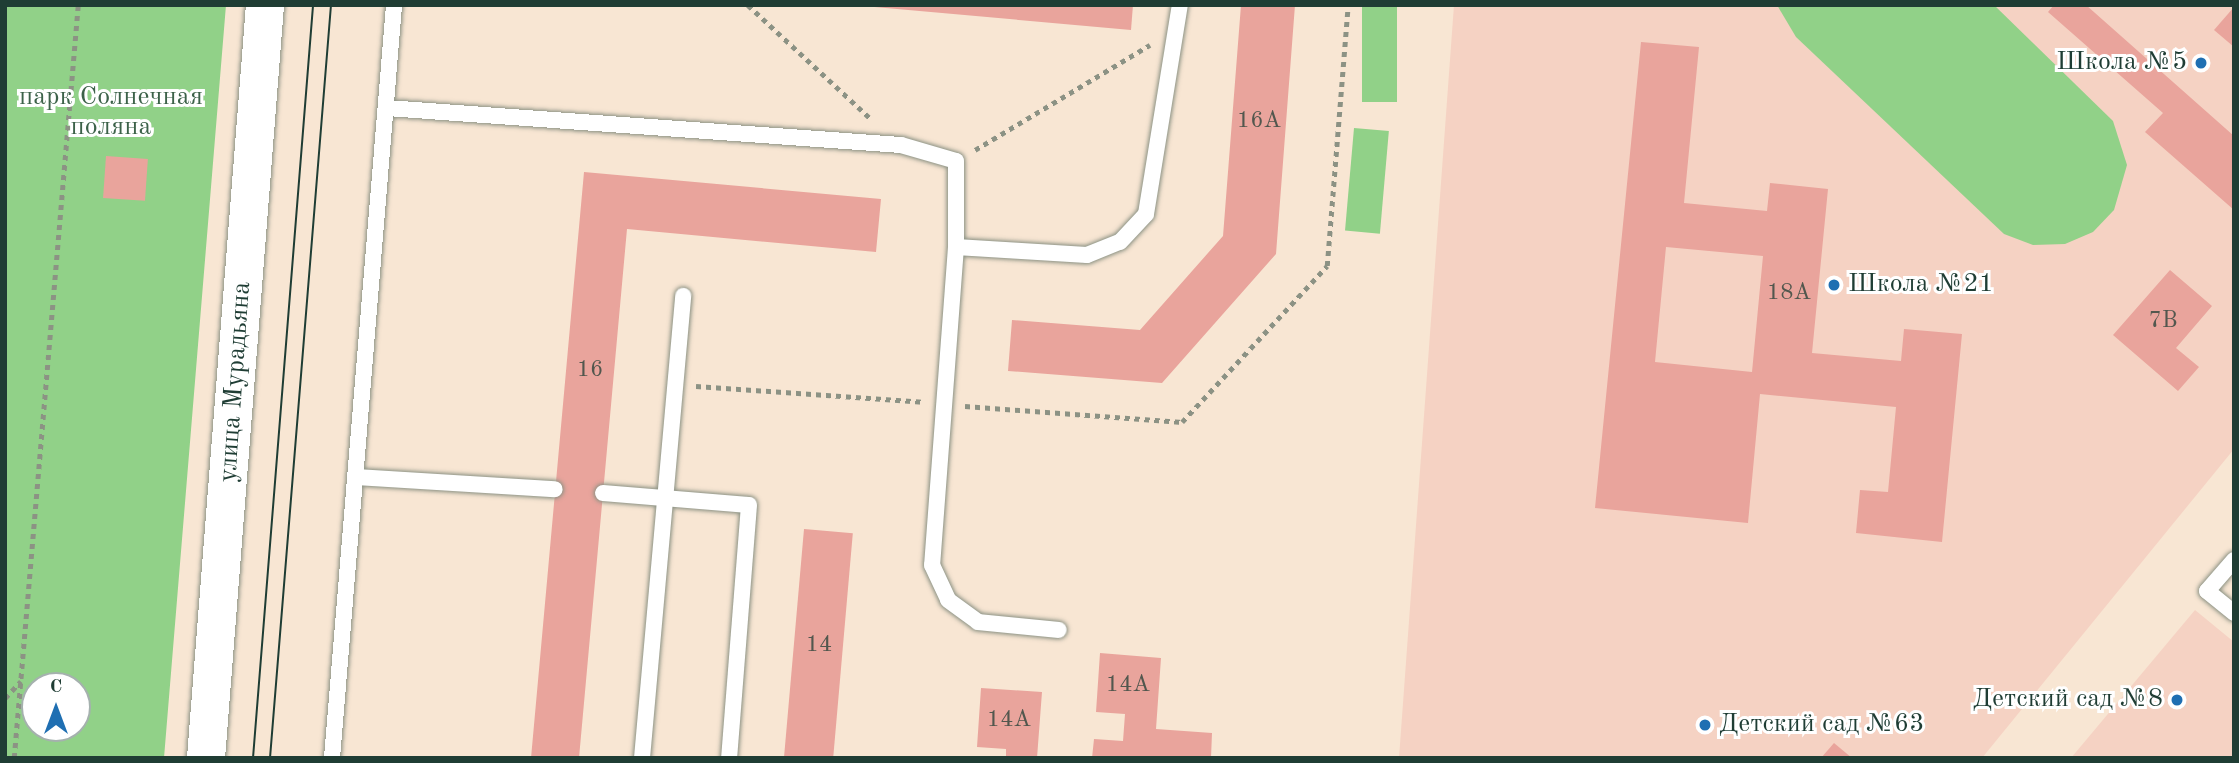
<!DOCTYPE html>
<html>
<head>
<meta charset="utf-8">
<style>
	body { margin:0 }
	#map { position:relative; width:2239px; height:763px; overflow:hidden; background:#f8e6d3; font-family:"Old Standard TT",serif }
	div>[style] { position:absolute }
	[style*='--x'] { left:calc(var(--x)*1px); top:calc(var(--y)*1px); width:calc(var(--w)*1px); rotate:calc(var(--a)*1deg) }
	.built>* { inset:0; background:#f5d2c3 }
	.green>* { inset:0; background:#91d188; transform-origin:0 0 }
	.building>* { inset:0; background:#e9a49c; transform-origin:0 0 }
	.path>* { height:4.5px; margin-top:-2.25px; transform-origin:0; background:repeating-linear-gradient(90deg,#8c9284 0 5px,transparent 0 10px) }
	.roads { filter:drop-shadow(0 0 2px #8c9284) drop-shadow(0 0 2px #8c9284) }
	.lane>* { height:16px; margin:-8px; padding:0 8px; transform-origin:8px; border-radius:8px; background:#fff }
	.secondary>* { height:38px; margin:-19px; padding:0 19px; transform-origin:19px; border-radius:19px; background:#fff }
	.tram>* { height:2px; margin:-1px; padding:0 1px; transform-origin:1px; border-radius:1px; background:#1f3d34 }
	.dots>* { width:19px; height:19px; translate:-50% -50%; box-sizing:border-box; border:4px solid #fff; border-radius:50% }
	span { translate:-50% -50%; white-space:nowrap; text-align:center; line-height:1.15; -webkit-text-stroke:6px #fff; paint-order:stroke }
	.number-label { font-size:23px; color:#52574e }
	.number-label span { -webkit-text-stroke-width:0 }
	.poi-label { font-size:26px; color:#1f3d34 }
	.right { translate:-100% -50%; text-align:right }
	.left { translate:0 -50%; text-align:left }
	.park-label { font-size:26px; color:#3c6249 }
	.street-label { font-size:26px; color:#1f3d34 }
	.frame { position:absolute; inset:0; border:7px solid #1f3d34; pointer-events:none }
	.north { position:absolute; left:21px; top:672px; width:70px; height:70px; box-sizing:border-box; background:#fff; border:2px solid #a5b1ae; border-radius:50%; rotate:0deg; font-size:19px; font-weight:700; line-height:28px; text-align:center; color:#1f3d34 }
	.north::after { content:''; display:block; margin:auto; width:24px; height:32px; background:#1f6fb2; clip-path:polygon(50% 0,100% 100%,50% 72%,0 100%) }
</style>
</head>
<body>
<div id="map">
	<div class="built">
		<div style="clip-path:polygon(1454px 5px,2234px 5px,2234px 449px,1982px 758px,1399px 758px)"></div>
		<div style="clip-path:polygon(2195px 610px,2234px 642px,2234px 758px,2071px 758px)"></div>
	</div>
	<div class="green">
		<div style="clip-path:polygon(evenodd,5px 5px,226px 5px,164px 758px,5px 758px,5px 5px,35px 686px,77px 686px,77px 728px,35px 728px,35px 686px)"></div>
		<div style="left:1362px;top:5px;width:35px;height:97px"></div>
		<div style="clip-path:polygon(1777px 5px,1994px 5px,2113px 121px,2127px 165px,2114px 210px,2093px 232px,2065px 244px,2033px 245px,2004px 234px,1796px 37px)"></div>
		<div style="left:1354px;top:128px;width:35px;height:103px;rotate:5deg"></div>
	</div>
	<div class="building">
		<div style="clip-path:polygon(852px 5px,1133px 5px,1131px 30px)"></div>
		<div style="clip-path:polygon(1241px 5px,1295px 5px,1276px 254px,1162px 383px,1008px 371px,1012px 320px,1140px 330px,1223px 236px)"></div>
		<div style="clip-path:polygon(2054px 5px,2086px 5px,2234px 136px,2234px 210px,2145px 132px,2163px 113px,2048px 12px)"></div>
		<div style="clip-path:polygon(2234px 7px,2234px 47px,2214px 30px)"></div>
		<div style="clip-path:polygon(evenodd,1641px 42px,1699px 47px,1684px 203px,1767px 211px,1770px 183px,1828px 189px,1812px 353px,1901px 361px,1904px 329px,1962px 334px,1942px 542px,1856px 533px,1860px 490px,1888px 492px,1896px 407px,1760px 394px,1748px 523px,1595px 508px,1641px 42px,1666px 247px,1763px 256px,1752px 372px,1655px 362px,1666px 247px)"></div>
		<div style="left:106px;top:156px;width:42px;height:42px;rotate:4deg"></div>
		<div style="clip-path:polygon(584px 172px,881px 199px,876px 252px,627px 229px,579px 758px,531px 758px)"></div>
		<div style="clip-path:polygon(2170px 270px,2212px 306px,2176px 348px,2199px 367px,2178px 391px,2113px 335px)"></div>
		<div style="left:804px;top:529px;width:49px;height:230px;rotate:5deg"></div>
		<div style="clip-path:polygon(1100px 653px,1161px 658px,1156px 729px,1212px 733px,1211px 758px,1092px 758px,1094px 739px,1123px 741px,1125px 714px,1096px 712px)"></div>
		<div style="clip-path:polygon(981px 688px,1042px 692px,1037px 758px,1006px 758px,1006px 749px,977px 747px)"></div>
		<div style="clip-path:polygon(1834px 743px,1852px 758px,1821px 758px)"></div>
	</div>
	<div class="path">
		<div style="--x:748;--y:5;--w:166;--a:42.8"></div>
		<div style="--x:975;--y:150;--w:204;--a:-31"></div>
		<div style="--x:696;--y:386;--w:227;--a:4"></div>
		<div style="--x:965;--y:406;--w:218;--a:4.2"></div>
		<div style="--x:1182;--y:422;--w:213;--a:-47.1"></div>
		<div style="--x:1327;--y:266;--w:262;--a:-85.4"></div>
		<div style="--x:5;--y:698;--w:23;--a:-47"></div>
		<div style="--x:14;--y:758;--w:756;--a:-85.14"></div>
	</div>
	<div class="roads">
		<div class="lane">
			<div style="--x:387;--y:108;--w:515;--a:4.12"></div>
			<div style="--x:901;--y:145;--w:57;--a:16.2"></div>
			<div style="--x:956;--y:161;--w:86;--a:90"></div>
			<div style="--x:956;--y:247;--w:131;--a:3.5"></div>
			<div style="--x:1087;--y:255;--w:35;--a:-22"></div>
			<div style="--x:1120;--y:242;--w:38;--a:-47"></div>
			<div style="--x:1146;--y:214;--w:212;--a:-80.8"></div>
			<div style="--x:956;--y:247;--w:319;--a:94.3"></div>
			<div style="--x:932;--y:565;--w:38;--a:65"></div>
			<div style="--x:948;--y:600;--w:37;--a:36"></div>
			<div style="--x:978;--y:622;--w:81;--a:5.6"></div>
			<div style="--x:356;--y:477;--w:199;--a:3.5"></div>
			<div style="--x:603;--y:493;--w:146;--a:4.7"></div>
			<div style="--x:749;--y:505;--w:254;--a:94.5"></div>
			<div style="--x:2234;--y:560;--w:41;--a:131.1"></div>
			<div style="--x:2207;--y:591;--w:35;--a:39"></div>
			<div style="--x:332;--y:758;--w:756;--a:-85.29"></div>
			<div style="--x:642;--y:758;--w:464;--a:-84.9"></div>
		</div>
		<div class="secondary">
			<div style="--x:206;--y:758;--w:755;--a:-85.52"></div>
		</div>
	</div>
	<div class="tram">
		<div style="--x:253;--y:758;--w:755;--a:-85.44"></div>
		<div style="--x:270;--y:758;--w:755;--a:-85.37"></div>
	</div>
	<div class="dots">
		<div style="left:2201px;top:63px;background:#1f6fb2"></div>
		<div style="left:1834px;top:285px;background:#1f6fb2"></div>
		<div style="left:2177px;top:700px;background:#1f6fb2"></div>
		<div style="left:1705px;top:725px;background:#1f6fb2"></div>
	</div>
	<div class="number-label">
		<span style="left:1259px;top:121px">16А</span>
		<span style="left:1789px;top:293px">18А</span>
		<span style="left:2163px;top:321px">7В</span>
		<span style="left:590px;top:370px">16</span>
		<span style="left:819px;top:645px">14</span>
		<span style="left:1128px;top:685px">14А</span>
		<span style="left:1009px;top:720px">14А</span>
	</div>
	<div class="poi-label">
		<span class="right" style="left:2187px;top:63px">Школа №5</span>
		<span class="left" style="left:1848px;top:285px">Школа №21</span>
		<span class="right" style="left:2163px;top:700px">Детский сад №8</span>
		<span class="left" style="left:1719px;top:725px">Детский сад №63</span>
	</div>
	<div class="park-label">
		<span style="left:111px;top:113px">парк Солнечная<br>поляна</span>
	</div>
	<div class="street-label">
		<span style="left:236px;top:382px;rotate:-86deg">улица Мурадьяна</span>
	</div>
	<div class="frame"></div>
	<div class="north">С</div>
</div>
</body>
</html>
